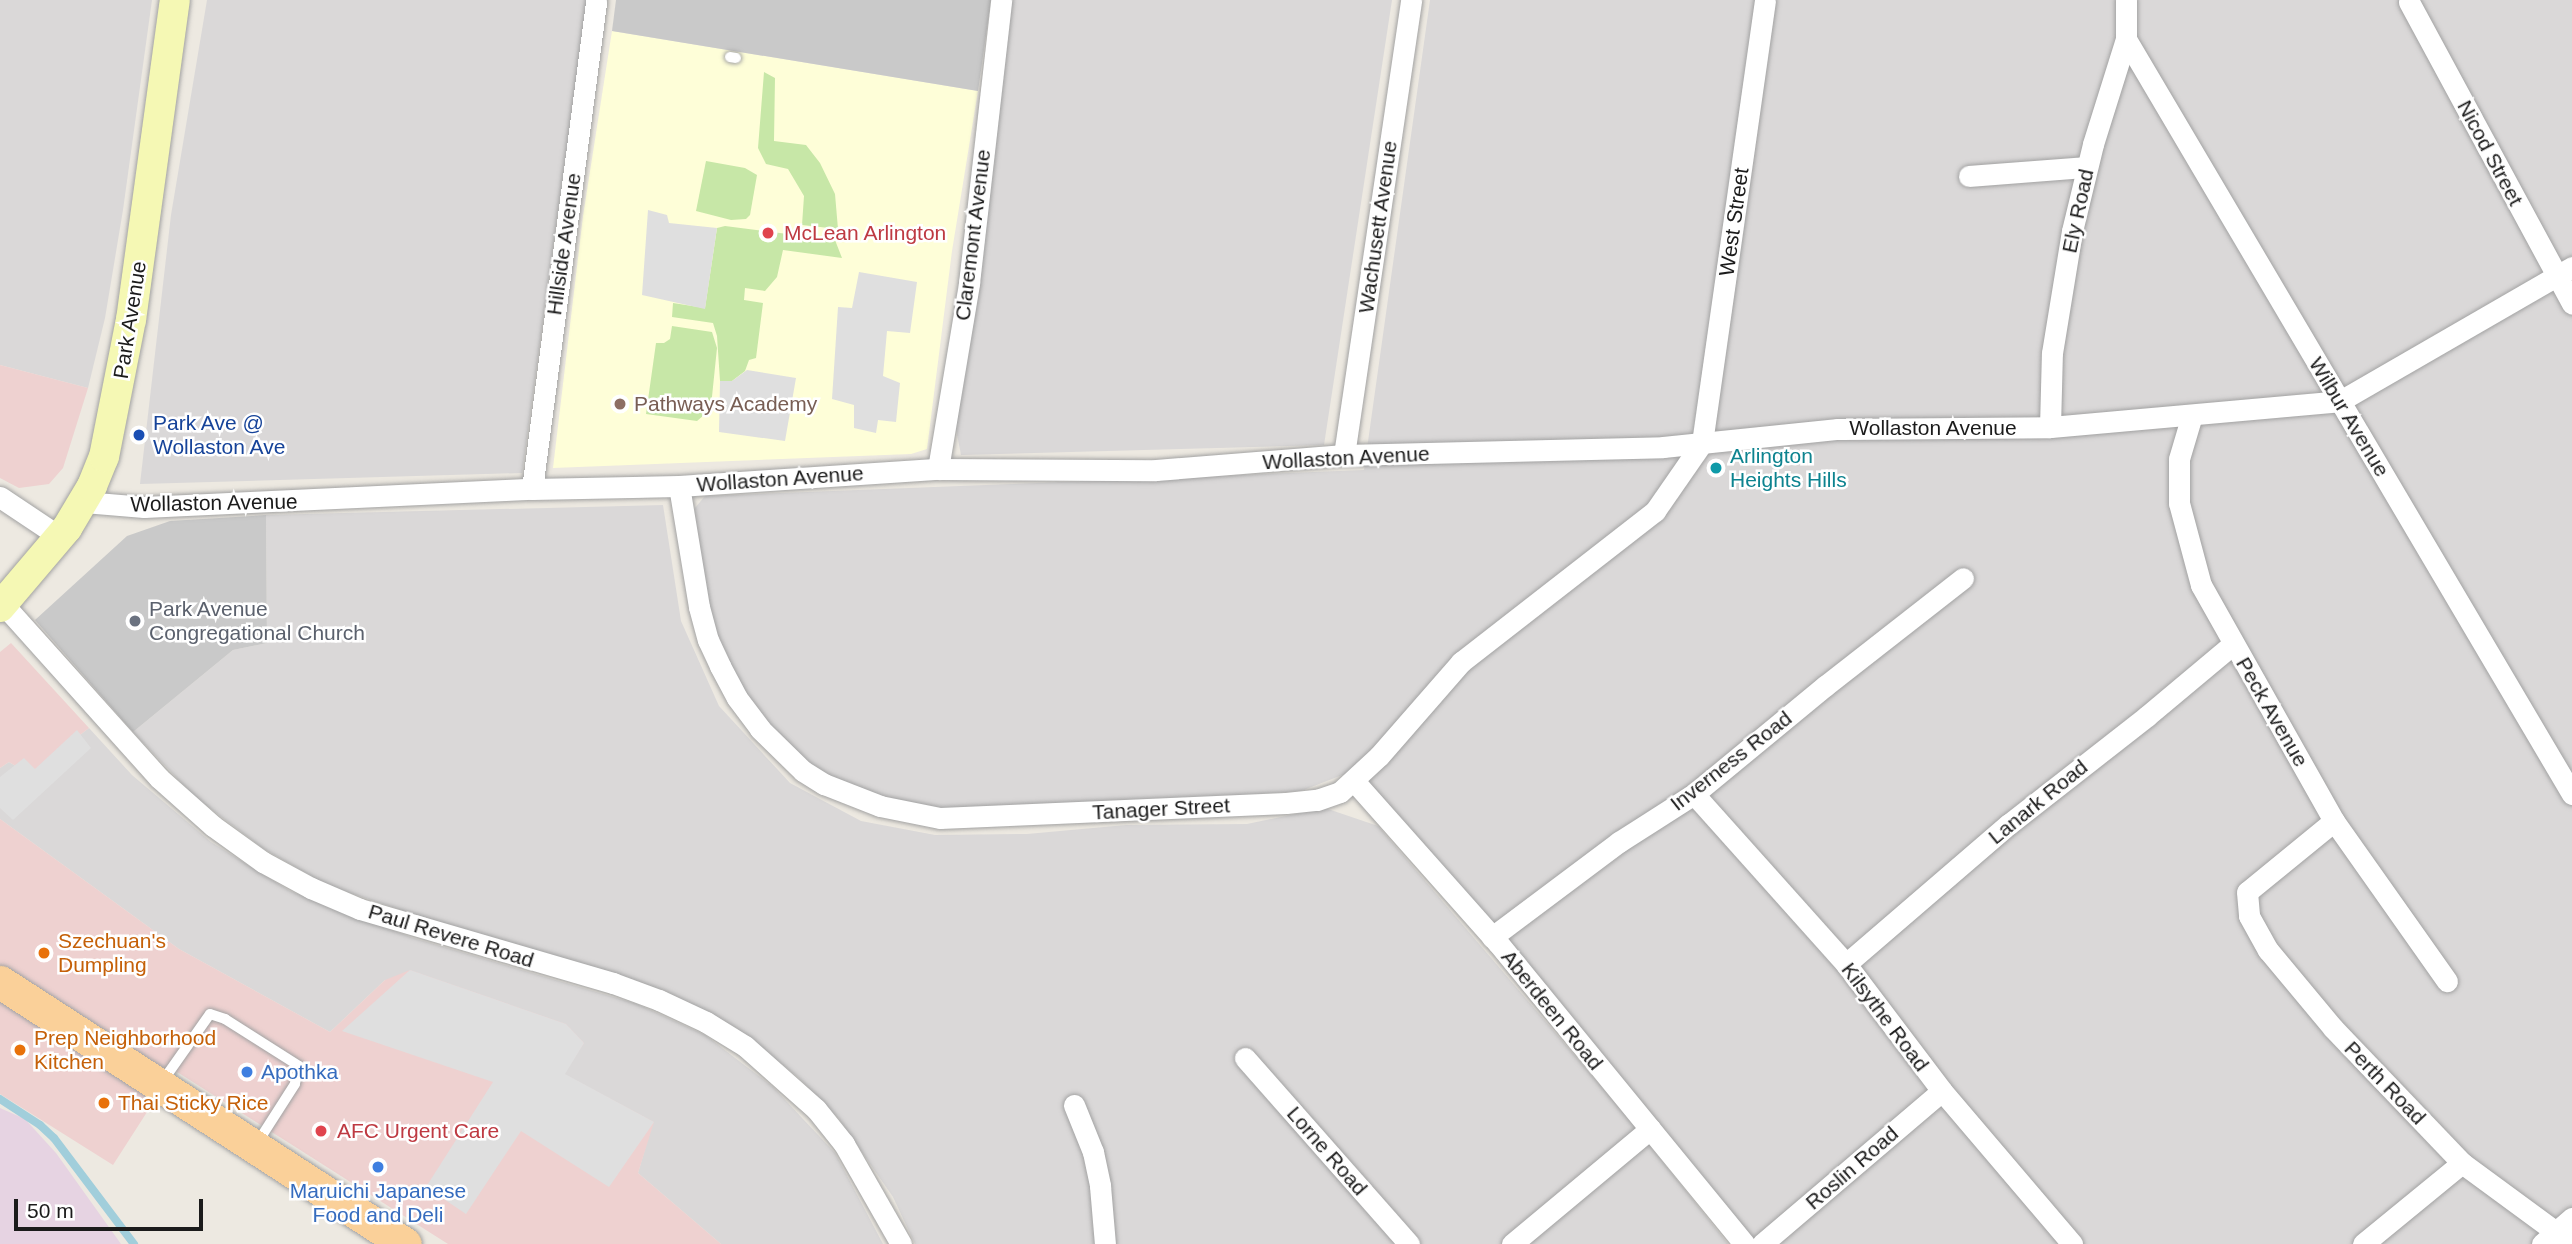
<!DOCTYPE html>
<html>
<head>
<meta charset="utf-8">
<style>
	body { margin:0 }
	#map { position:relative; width:2572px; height:1244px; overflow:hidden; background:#ede9e1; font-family:Helvetica,sans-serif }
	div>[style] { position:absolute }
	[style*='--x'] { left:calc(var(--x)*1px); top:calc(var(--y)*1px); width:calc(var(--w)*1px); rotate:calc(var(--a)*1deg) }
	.residential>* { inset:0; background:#dad8d8 }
	.commercial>* { inset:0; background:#eed1d0 }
	.industrial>* { inset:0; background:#e6d3e2 }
	.education>* { inset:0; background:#fefed8 }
	.religious>* { inset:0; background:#c9c9c9 }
	.grass>* { inset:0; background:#c7e7a7 }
	.parking>* { inset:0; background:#dfdfdf }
	.stream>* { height:8px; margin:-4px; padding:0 4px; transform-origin:4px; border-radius:4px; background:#a1cedb }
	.roads { filter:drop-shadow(0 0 2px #a2a2a2) drop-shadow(0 0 2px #a2a2a2) }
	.lane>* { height:10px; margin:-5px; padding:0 5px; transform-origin:5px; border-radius:5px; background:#fff }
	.street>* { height:21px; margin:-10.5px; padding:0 10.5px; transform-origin:10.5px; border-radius:10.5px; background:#fff }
	.secondary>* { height:30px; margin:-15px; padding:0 15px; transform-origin:15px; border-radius:15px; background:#f5f8b4 }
	.primary>* { height:33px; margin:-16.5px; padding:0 16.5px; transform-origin:16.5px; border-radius:16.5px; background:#fad099 }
	.dots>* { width:19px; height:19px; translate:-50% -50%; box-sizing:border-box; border:4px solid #fff; border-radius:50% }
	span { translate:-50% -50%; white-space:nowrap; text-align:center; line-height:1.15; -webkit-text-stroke:5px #fff; paint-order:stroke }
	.street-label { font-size:21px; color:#1b1b1b }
	.health-label { font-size:21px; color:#be3a42 }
	.left { translate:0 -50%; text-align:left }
	.education-label { font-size:21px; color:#785e54 }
	.transit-label { font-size:21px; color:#164399 }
	.culture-label { font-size:21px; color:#0d838f }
	.worship-label { font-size:21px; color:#5b616d }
	.food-label { font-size:21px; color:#c56008 }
	.shop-label { font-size:21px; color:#366cbe }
	.scale { position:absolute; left:14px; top:1199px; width:189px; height:32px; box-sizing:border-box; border:4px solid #1b1b1b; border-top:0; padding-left:9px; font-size:21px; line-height:24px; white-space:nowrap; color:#1b1b1b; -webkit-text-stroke:5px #fff; paint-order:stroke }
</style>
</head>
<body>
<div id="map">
	<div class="residential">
		<div style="clip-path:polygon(0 0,152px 0,123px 210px,105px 318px,88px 388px,0 365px)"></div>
		<div style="clip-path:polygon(207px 0,587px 0,522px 473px,140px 484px,171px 215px)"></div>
		<div style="clip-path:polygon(1009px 0,1392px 0,1324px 445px,961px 455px,955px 424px)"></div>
		<div style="clip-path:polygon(1430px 0,2572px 0,2572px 1244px,1753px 1244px,1350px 772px,1301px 791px,1096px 806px,927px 811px,839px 784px,802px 762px,751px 709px,713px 638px,693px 526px,695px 508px,705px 496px,1364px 470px)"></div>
		<div style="clip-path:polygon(663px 505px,681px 621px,719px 706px,790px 783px,861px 821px,935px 835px,1027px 834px,1126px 825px,1247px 824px,1325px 808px,1378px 826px,1623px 1112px,1728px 1244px,915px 1244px,893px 1197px,839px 1119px,798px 1077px,735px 1027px,663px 990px,474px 934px,329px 886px,264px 849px,194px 796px,133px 732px,233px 650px,267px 643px,266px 515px)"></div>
		<div style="clip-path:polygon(89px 728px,132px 775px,211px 842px,290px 891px,413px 938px,637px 1004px,705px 1035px,773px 1087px,835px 1153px,883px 1244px,721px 1244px,638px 1173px,653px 1122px,385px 980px,330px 1032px,179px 949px,0 819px,0 768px,9px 762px,29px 774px)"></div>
	</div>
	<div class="commercial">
		<div style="clip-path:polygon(0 365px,88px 388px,63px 468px,49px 484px,19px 488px,0 478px)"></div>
		<div style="clip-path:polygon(11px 643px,89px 728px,29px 774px,9px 762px,0 768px,0 652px)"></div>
		<div style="clip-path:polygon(0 819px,179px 949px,330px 1032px,385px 980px,410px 970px,566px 1024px,584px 1043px,564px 1074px,654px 1122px,638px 1173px,721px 1244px,448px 1244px,174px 1070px,113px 1165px,0 1094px)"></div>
	</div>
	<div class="industrial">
		<div style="clip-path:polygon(0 1108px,25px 1119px,56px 1153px,121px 1244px,0 1244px)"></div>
	</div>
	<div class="education">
		<div style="clip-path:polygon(612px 31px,978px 91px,952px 251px,927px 449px,911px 454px,553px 468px,583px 216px)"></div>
	</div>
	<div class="religious">
		<div style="clip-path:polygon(616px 0,991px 0,978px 91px,612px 31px)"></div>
		<div style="clip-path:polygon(266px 515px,267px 643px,233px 650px,133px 732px,35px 620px,127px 536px,170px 521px)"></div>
	</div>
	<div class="grass">
		<div style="clip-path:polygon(764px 72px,775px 78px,774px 141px,806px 145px,820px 163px,835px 194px,838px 229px,802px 225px,804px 196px,788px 169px,766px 164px,758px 148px)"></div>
		<div style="clip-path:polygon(706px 161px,745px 168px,757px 175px,750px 215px,746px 219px,731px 220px,696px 211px)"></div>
		<div style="clip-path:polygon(725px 226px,835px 240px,842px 258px,783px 250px,777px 277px,765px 291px,745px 288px,744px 300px,763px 303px,756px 358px,749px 360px,745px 371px,732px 381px,720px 381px,717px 336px,713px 323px,672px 317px,673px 303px,705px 308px,717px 228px)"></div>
		<div style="clip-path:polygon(672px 326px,712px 332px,717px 348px,710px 416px,704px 415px,697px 421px,646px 414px,656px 343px,664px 343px,670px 339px)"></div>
	</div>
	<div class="parking">
		<div style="clip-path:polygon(648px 210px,667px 215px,669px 223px,717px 228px,705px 309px,642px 295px)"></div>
		<div style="clip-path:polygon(859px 272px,917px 282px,910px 333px,887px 331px,883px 376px,900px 383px,896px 422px,878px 420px,876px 433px,854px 428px,854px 405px,832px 399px,838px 307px,852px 308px)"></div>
		<div style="clip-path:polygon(747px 370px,796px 378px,785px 441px,719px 432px,720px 381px,732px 381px)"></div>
		<div style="clip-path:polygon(77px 730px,91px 748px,13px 820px,0 808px,0 777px,24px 758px,35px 769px)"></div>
		<div style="clip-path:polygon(410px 970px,566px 1024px,584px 1043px,565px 1074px,654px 1122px,609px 1187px,521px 1131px,466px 1214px,426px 1187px,493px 1082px,342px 1031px)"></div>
	</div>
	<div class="stream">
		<div style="--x:0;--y:1099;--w:48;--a:33"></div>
		<div style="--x:40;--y:1125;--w:19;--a:43"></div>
		<div style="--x:54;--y:1138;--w:133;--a:53"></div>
	</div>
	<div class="roads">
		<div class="lane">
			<div style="--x:730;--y:57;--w:6;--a:9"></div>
			<div style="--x:162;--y:1082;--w:83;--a:-54.8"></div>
			<div style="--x:210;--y:1014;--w:16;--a:18"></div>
			<div style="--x:225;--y:1019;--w:88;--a:32.4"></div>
			<div style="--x:299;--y:1066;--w:18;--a:103"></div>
			<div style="--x:295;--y:1084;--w:72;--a:122.6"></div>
		</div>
		<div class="street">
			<div style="--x:2409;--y:2;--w:343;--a:61.6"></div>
			<div style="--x:2126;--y:39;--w:877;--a:59.43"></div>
			<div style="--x:1969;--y:176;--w:118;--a:-4.4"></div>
			<div style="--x:2192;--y:415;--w:46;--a:106.5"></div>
			<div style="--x:2179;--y:459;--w:44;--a:90"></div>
			<div style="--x:2179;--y:503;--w:85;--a:75"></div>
			<div style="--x:2201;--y:585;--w:271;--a:60.6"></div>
			<div style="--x:2334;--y:821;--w:196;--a:54.8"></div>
			<div style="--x:2050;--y:427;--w:74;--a:-88.5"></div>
			<div style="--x:2052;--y:353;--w:124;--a:-80.7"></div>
			<div style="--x:2072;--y:231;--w:89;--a:-76.4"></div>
			<div style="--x:2093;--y:144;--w:110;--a:-72.6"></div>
			<div style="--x:2126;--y:39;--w:39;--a:-90"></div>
			<div style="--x:1344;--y:455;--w:460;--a:-81.6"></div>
			<div style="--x:938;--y:469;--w:189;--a:-80.5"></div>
			<div style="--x:969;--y:283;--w:285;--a:-83.5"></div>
			<div style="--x:679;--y:486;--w:123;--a:80.6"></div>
			<div style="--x:699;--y:607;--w:34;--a:75"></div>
			<div style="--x:708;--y:640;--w:29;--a:65"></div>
			<div style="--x:720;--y:666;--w:36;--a:62"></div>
			<div style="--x:737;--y:698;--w:39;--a:53"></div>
			<div style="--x:760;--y:729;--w:60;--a:44.3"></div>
			<div style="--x:803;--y:771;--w:25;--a:32"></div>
			<div style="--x:824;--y:784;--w:60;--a:21.4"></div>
			<div style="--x:880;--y:806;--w:61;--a:11.3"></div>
			<div style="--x:940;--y:818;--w:346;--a:-2.5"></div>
			<div style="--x:1286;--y:803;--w:31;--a:-6"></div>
			<div style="--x:1317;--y:800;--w:24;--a:-19"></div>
			<div style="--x:1340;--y:792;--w:53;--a:-42.7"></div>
			<div style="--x:1379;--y:756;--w:125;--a:-48.9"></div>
			<div style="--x:1461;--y:662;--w:246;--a:-37.9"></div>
			<div style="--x:1655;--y:511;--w:83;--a:-55.3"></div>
			<div style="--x:1702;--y:443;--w:447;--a:-81.9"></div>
			<div style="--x:532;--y:489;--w:493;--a:-82.5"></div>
			<div style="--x:0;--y:497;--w:72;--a:33.7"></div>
			<div style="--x:84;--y:502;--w:60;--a:4.8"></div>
			<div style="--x:144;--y:507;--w:388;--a:-2.7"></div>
			<div style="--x:532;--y:489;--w:147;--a:-1.2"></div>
			<div style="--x:679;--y:486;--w:260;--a:-3.8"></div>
			<div style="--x:938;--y:469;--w:218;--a:0.3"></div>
			<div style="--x:1156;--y:470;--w:189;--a:-4.6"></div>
			<div style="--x:1344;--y:455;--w:319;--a:-1.4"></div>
			<div style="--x:1663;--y:447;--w:176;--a:-5.9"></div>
			<div style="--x:1838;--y:429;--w:212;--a:-0.5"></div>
			<div style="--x:2050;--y:427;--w:291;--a:-5.1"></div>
			<div style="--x:2340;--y:401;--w:268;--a:-30"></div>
			<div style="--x:3;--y:604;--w:234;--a:48.1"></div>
			<div style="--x:159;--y:778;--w:72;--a:41.6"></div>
			<div style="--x:213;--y:826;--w:62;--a:35.8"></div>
			<div style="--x:263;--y:862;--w:55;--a:28.4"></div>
			<div style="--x:311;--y:888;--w:53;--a:23.2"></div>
			<div style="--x:360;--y:909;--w:264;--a:16.3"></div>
			<div style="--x:613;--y:983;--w:49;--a:20.3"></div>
			<div style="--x:659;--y:1000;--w:52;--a:25.1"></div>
			<div style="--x:706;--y:1022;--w:46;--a:31.6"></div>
			<div style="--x:745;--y:1046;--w:95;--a:41.6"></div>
			<div style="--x:816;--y:1109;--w:45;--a:51.3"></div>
			<div style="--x:844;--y:1144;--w:115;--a:60.3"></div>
			<div style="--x:1354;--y:781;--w:217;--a:48.4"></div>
			<div style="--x:1498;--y:943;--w:389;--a:50.7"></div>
			<div style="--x:1694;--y:794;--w:228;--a:48.2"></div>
			<div style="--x:1846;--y:964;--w:159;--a:52.9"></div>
			<div style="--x:1942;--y:1091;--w:201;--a:49.6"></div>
			<div style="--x:2334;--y:821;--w:112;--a:140.8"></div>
			<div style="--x:2247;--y:892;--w:24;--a:85"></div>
			<div style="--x:2249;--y:916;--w:39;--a:61"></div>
			<div style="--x:2268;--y:950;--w:102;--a:50.2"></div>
			<div style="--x:2333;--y:1028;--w:187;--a:46.3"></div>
			<div style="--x:2462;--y:1163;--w:117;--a:36.3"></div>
			<div style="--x:2556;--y:1232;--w:17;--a:24"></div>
			<div style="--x:1492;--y:937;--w:159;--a:-36.8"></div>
			<div style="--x:1619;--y:842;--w:89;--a:-32.6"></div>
			<div style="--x:1694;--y:794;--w:170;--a:-39.5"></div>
			<div style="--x:1825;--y:686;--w:175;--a:-38"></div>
			<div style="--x:1846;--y:964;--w:215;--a:-40.7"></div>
			<div style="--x:2009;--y:824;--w:175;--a:-38"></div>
			<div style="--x:2147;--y:716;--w:112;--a:-39.9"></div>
			<div style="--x:1245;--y:1058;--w:248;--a:48.6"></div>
			<div style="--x:1074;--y:1105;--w:51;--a:68"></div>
			<div style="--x:1093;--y:1152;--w:35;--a:78"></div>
			<div style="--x:1100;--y:1186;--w:58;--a:85.1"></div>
			<div style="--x:1512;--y:1244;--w:180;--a:-39.8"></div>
			<div style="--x:1762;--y:1244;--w:236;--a:-40.4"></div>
			<div style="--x:2363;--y:1244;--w:128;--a:-39.3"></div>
			<div style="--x:2542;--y:1244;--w:40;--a:-41"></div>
		</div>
		<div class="secondary">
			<div style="--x:0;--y:607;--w:104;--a:-49.7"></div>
			<div style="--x:67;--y:528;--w:49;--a:-59.2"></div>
			<div style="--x:92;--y:486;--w:31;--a:-68"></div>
			<div style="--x:104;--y:457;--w:140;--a:-78.9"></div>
			<div style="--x:131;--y:320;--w:323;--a:-82.2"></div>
		</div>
		<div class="primary">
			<div style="--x:0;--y:982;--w:482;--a:32.9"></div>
		</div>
	</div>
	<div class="dots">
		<div style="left:768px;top:233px;background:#e0444e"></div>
		<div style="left:620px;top:404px;background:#8d6e63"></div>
		<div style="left:139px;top:435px;background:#1a4fb4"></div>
		<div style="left:1716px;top:468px;background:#0f9aa8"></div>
		<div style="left:135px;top:621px;background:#6b7280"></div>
		<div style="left:44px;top:953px;background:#e8710a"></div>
		<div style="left:20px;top:1050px;background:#e8710a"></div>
		<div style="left:247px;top:1072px;background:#3f7fe0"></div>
		<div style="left:104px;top:1103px;background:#e8710a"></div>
		<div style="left:321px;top:1131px;background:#e0444e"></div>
		<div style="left:378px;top:1167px;background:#3f7fe0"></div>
	</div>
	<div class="street-label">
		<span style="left:2490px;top:153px;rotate:62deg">Nicod Street</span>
		<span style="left:2078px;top:211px;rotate:-78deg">Ely Road</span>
		<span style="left:1734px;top:222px;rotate:-82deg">West Street</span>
		<span style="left:1378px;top:227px;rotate:-82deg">Wachusett Avenue</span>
		<span style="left:973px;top:235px;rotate:-83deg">Claremont Avenue</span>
		<span style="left:564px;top:244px;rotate:-82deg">Hillside Avenue</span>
		<span style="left:130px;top:320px;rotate:-81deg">Park Avenue</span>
		<span style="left:2349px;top:417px;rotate:59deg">Wilbur Avenue</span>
		<span style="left:1933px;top:428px">Wollaston Avenue</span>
		<span style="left:1346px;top:458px;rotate:-3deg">Wollaston Avenue</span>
		<span style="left:780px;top:479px;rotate:-4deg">Wollaston Avenue</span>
		<span style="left:214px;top:503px;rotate:-1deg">Wollaston Avenue</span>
		<span style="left:2272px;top:712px;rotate:60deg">Peck Avenue</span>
		<span style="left:1731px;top:761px;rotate:-38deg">Inverness Road</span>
		<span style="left:2038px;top:802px;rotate:-39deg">Lanark Road</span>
		<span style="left:1161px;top:809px;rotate:-3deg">Tanager Street</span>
		<span style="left:451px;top:936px;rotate:17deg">Paul Revere Road</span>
		<span style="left:1552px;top:1010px;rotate:51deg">Aberdeen Road</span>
		<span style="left:1885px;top:1017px;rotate:53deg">Kilsythe Road</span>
		<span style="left:2385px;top:1083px;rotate:46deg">Perth Road</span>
		<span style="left:1327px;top:1151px;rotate:49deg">Lorne Road</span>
		<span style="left:1852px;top:1168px;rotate:-41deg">Roslin Road</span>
	</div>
	<div class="health-label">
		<span class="left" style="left:784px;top:233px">McLean Arlington</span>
		<span class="left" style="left:337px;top:1131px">AFC Urgent Care</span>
	</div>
	<div class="education-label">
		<span class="left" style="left:634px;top:404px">Pathways Academy</span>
	</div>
	<div class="transit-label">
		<span class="left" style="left:153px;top:435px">Park Ave @<br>Wollaston Ave</span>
	</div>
	<div class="culture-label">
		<span class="left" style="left:1730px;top:468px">Arlington<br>Heights Hills</span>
	</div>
	<div class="worship-label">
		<span class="left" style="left:149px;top:621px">Park Avenue<br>Congregational Church</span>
	</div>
	<div class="food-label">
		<span class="left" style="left:58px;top:953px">Szechuan's<br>Dumpling</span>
		<span class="left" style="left:34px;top:1050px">Prep Neighborhood<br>Kitchen</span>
		<span class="left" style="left:118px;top:1103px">Thai Sticky Rice</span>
	</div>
	<div class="shop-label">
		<span class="left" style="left:261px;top:1072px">Apothka</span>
		<span style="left:378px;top:1203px">Maruichi Japanese<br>Food and Deli</span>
	</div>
	<div class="scale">50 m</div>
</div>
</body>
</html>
